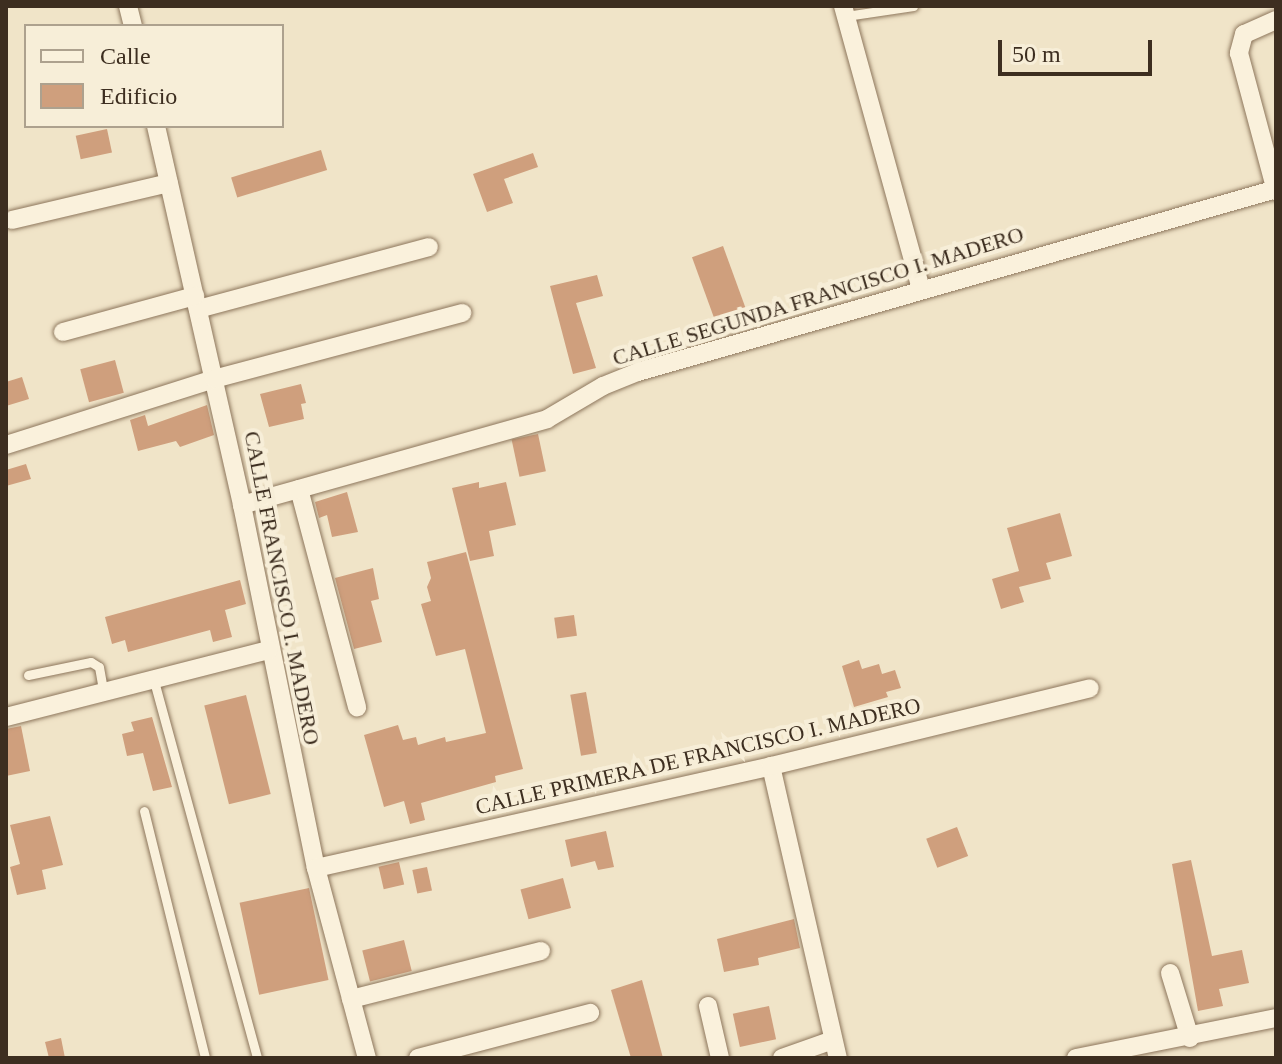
<!DOCTYPE html>
<html>
<head>
<meta charset="utf-8">
<style>
	body { margin:0 }
	#map { position:relative; width:1282px; height:1064px; overflow:hidden; background:#f0e4c8; font-family:Georgia,serif }
	div>[style] { position:absolute }
	[style*='--x'] { left:calc(var(--x)*1px); top:calc(var(--y)*1px); width:calc(var(--w)*1px); rotate:calc(var(--a)*1deg) }
	.building>* { inset:0; background:#cf9f7d; transform-origin:0 0 }
	.roads { filter:drop-shadow(0 0 2px #8d765c) drop-shadow(0 0 2px #8d765c) }
	.service>* { height:9px; margin:-4.5px; padding:0 4.5px; transform-origin:4.5px; border-radius:4.5px; background:#faf1dc }
	.minor>* { height:18px; margin:-9px; padding:0 9px; transform-origin:9px; border-radius:9px; background:#faf1dc }
	span { translate:-50% -50%; white-space:nowrap; text-align:center; line-height:1.15; -webkit-text-stroke:8px #f7eed8; paint-order:stroke }
	.street-label { font-size:22px; color:#3d2e20 }
	.frame { position:absolute; inset:0; border:8px solid #3d2e20; pointer-events:none }
	.legend { position:absolute; left:24px; top:24px; width:260px; height:104px; box-sizing:border-box; background:#f7eed8; border:2px solid #ada18e; margin:0; padding:10px 14px; list-style:none; font-size:24px; color:#3d2e20 }
	.legend li { display:flex; align-items:center; gap:16px; height:40px }
	.legend b { width:40px; border:2px solid #ada18e }
	.scale { position:absolute; left:998px; top:40px; width:154px; height:36px; box-sizing:border-box; border:4px solid #3d2e20; border-top:0; padding-left:10px; font-size:24px; line-height:28px; white-space:nowrap; color:#3d2e20; -webkit-text-stroke:6px #f7eed8; paint-order:stroke }
</style>
</head>
<body>
<div id="map">
	<div class="building">
		<div style="left:107px;top:129px;width:24px;height:32px;rotate:78deg"></div>
		<div style="left:321px;top:150px;width:21px;height:94px;rotate:73deg"></div>
		<div style="clip-path:polygon(533px 153px,538px 167px,504px 179px,513px 203px,487px 212px,473px 174px)"></div>
		<div style="left:723px;top:246px;width:83px;height:33px;rotate:70deg"></div>
		<div style="clip-path:polygon(597px 275px,603px 296px,576px 303px,596px 368px,573px 374px,550px 286px)"></div>
		<div style="left:115px;top:360px;width:34px;height:36px;rotate:75deg"></div>
		<div style="clip-path:polygon(22px 377px,29px 399px,6px 406px,6px 382px)"></div>
		<div style="clip-path:polygon(301px 384px,306px 403px,301px 404px,304px 419px,269px 427px,260px 394px)"></div>
		<div style="clip-path:polygon(207px 405px,214px 435px,180px 447px,176px 441px,138px 451px,130px 420px,145px 415px,148px 426px)"></div>
		<div style="left:538px;top:434px;width:38px;height:27px;rotate:78deg"></div>
		<div style="clip-path:polygon(26px 464px,31px 479px,6px 486px,6px 470px)"></div>
		<div style="clip-path:polygon(479px 482px,479px 488px,506px 482px,516px 525px,489px 531px,494px 556px,470px 561px,452px 488px)"></div>
		<div style="clip-path:polygon(347px 492px,358px 532px,332px 537px,327px 515px,319px 518px,315px 502px)"></div>
		<div style="clip-path:polygon(1060px 513px,1072px 556px,1046px 563px,1051px 579px,1019px 587px,1024px 602px,1001px 609px,992px 579px,1019px 571px,1007px 528px)"></div>
		<div style="clip-path:polygon(466px 552px,523px 769px,495px 776px,496px 782px,421px 803px,425px 820px,410px 824px,404px 801px,384px 807px,364px 735px,398px 725px,403px 740px,416px 737px,418px 745px,445px 737px,446px 742px,486px 733px,465px 649px,436px 656px,421px 604px,431px 601px,427px 587px,431px 578px,427px 562px)"></div>
		<div style="clip-path:polygon(373px 568px,379px 599px,371px 601px,382px 642px,354px 649px,335px 578px)"></div>
		<div style="clip-path:polygon(240px 580px,246px 604px,225px 610px,232px 637px,213px 642px,210px 630px,128px 652px,125px 640px,112px 644px,105px 617px)"></div>
		<div style="left:574px;top:615px;width:21px;height:20px;rotate:82deg"></div>
		<div style="clip-path:polygon(859px 660px,862px 669px,879px 664px,882px 674px,895px 670px,901px 688px,886px 692px,888px 697px,854px 707px,842px 666px)"></div>
		<div style="left:586px;top:692px;width:62px;height:16px;rotate:80deg"></div>
		<div style="left:246px;top:695px;width:102px;height:43px;rotate:76deg"></div>
		<div style="clip-path:polygon(152px 717px,172px 787px,153px 791px,143px 753px,127px 756px,122px 734px,134px 731px,131px 722px)"></div>
		<div style="clip-path:polygon(21px 726px,30px 771px,6px 776px,6px 729px)"></div>
		<div style="clip-path:polygon(50px 816px,63px 865px,42px 870px,46px 889px,17px 895px,10px 867px,20px 864px,10px 825px)"></div>
		<div style="left:957px;top:827px;width:31px;height:33px;rotate:69deg"></div>
		<div style="clip-path:polygon(606px 831px,614px 867px,598px 870px,595px 861px,571px 867px,565px 840px)"></div>
		<div style="clip-path:polygon(1191px 860px,1212px 956px,1242px 950px,1249px 983px,1219px 989px,1223px 1006px,1198px 1011px,1172px 864px)"></div>
		<div style="left:399px;top:862px;width:23px;height:21px;rotate:77deg"></div>
		<div style="left:427px;top:867px;width:24px;height:15px;rotate:78deg"></div>
		<div style="left:563px;top:878px;width:31px;height:44px;rotate:75deg"></div>
		<div style="left:309px;top:888px;width:94px;height:71px;rotate:78deg"></div>
		<div style="clip-path:polygon(794px 919px,800px 948px,758px 958px,759px 965px,724px 972px,717px 939px)"></div>
		<div style="left:404px;top:940px;width:32px;height:43px;rotate:76deg"></div>
		<div style="clip-path:polygon(642px 980px,663px 1058px,631px 1058px,611px 990px)"></div>
		<div style="left:769px;top:1006px;width:34px;height:37px;rotate:78deg"></div>
		<div style="clip-path:polygon(61px 1038px,65px 1058px,49px 1058px,45px 1042px)"></div>
	</div>
	<div class="roads">
		<div class="service">
			<div style="--x:846;--y:16;--w:68;--a:-8.5"></div>
			<div style="--x:28;--y:675;--w:64;--a:-11.7"></div>
			<div style="--x:91;--y:662;--w:9;--a:32"></div>
			<div style="--x:99;--y:667;--w:27;--a:80"></div>
			<div style="--x:154;--y:681;--w:391;--a:74.7"></div>
			<div style="--x:144;--y:811;--w:254;--a:76.1"></div>
		</div>
		<div class="minor">
			<div style="--x:128;--y:6;--w:21;--a:76"></div>
			<div style="--x:843;--y:6;--w:294;--a:74.6"></div>
			<div style="--x:1276;--y:20;--w:35;--a:156"></div>
			<div style="--x:1244;--y:34;--w:20;--a:105"></div>
			<div style="--x:1239;--y:53;--w:143;--a:75"></div>
			<div style="--x:156;--y:126;--w:389;--a:77.2"></div>
			<div style="--x:242;--y:505;--w:370;--a:78.5"></div>
			<div style="--x:316;--y:868;--w:197;--a:75"></div>
			<div style="--x:12;--y:220;--w:161;--a:-13.3"></div>
			<div style="--x:198;--y:309;--w:239;--a:-15"></div>
			<div style="--x:63;--y:332;--w:137;--a:-15.3"></div>
			<div style="--x:6;--y:445;--w:218;--a:-17.6"></div>
			<div style="--x:214;--y:379;--w:257;--a:-14.9"></div>
			<div style="--x:299;--y:489;--w:226;--a:75.1"></div>
			<div style="--x:242;--y:505;--w:317;--a:-15.7"></div>
			<div style="--x:547;--y:419;--w:65;--a:-30.5"></div>
			<div style="--x:603;--y:386;--w:38;--a:-22"></div>
			<div style="--x:638;--y:372;--w:664;--a:-16"></div>
			<div style="--x:6;--y:717;--w:271;--a:-14.3"></div>
			<div style="--x:771;--y:766;--w:300;--a:77.1"></div>
			<div style="--x:316;--y:868;--w:466;--a:-12.6"></div>
			<div style="--x:771;--y:766;--w:328;--a:-13.7"></div>
			<div style="--x:1170;--y:973;--w:68;--a:72.9"></div>
			<div style="--x:351;--y:999;--w:196;--a:-14.2"></div>
			<div style="--x:708;--y:1006;--w:53;--a:77"></div>
			<div style="--x:418;--y:1058;--w:178;--a:-14.7"></div>
			<div style="--x:782;--y:1058;--w:54;--a:-19.4"></div>
			<div style="--x:1076;--y:1058;--w:204;--a:-11.3"></div>
		</div>
	</div>
	<div class="street-label">
		<span style="left:818px;top:296px;rotate:-17deg">CALLE SEGUNDA FRANCISCO I. MADERO</span>
		<span style="left:282px;top:588px;rotate:79deg">CALLE FRANCISCO I. MADERO</span>
		<span style="left:698px;top:756px;rotate:-13deg">CALLE PRIMERA DE FRANCISCO I. MADERO</span>
	</div>
	<div class="frame"></div>
	<ul class="legend">
	<li><b style="height:10px;background:#faf1dc"></b>Calle</li>
	<li><b style="height:22px;background:#cf9f7d"></b>Edificio</li>
	</ul>
	<div class="scale">50 m</div>
</div>
</body>
</html>
